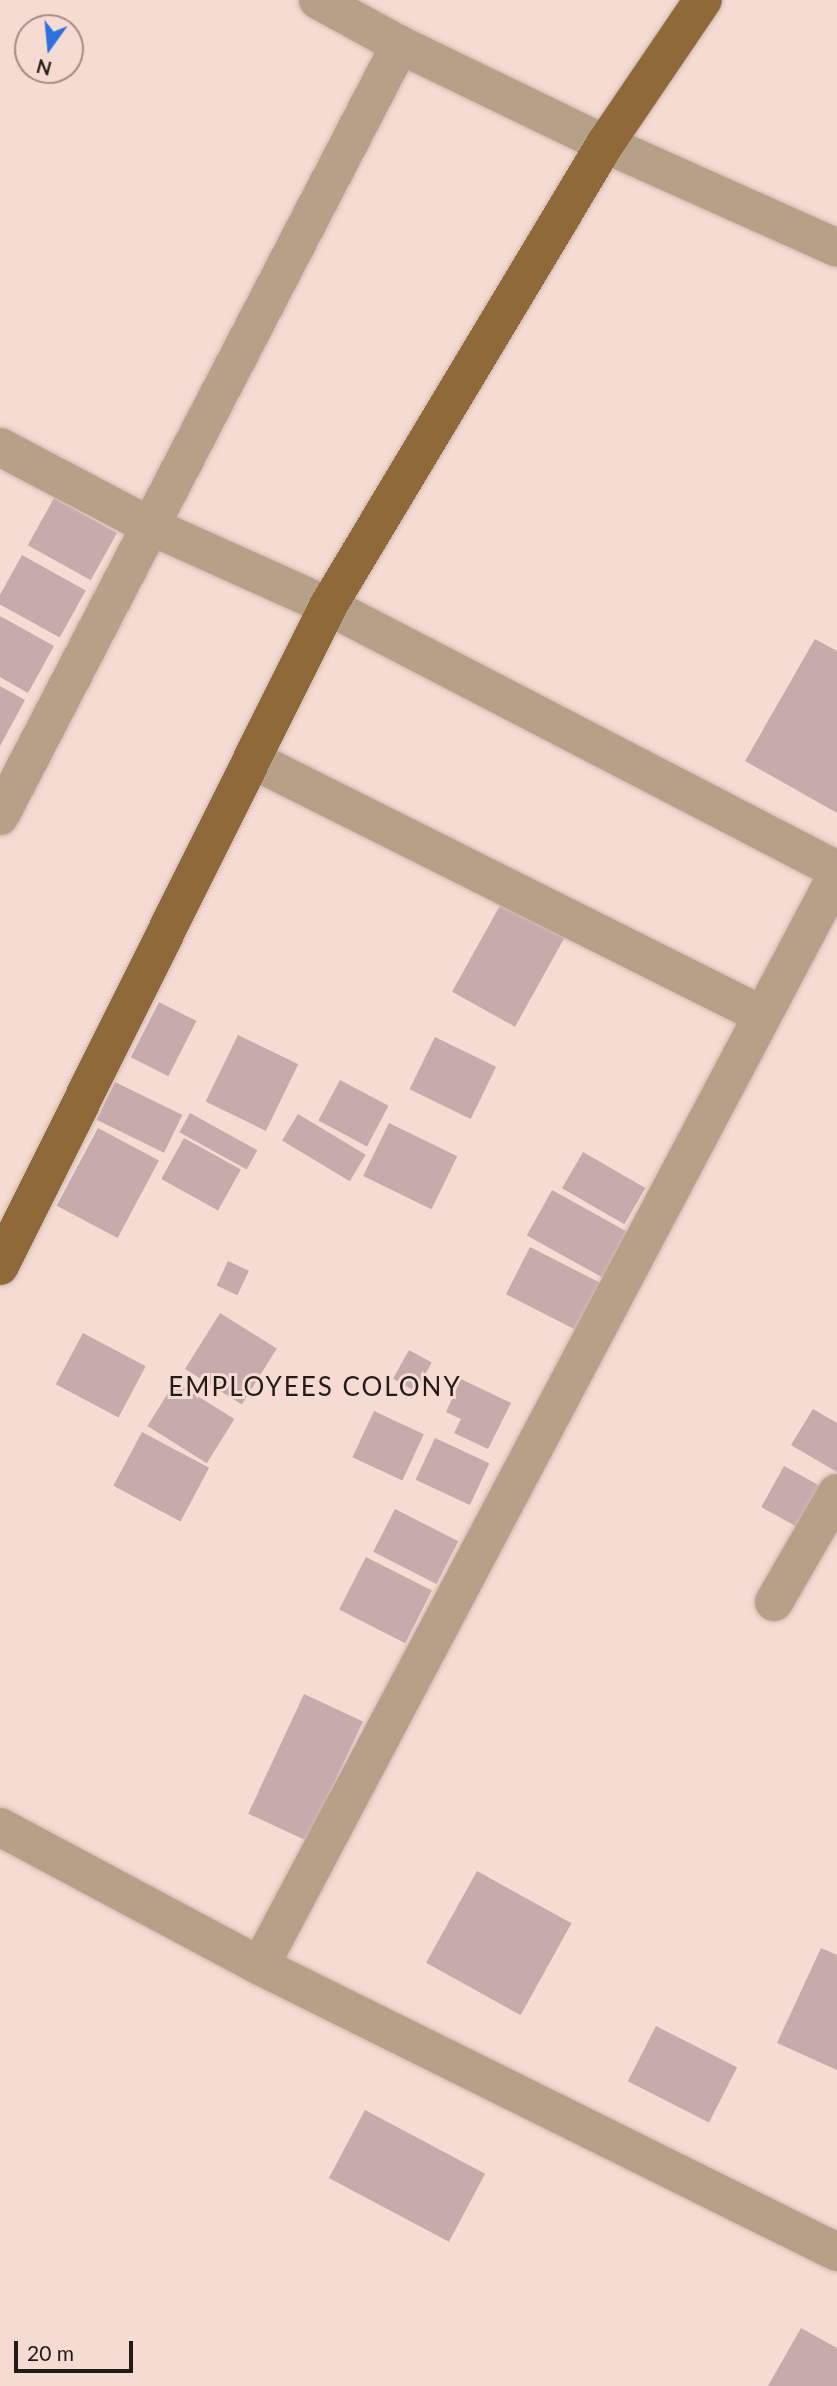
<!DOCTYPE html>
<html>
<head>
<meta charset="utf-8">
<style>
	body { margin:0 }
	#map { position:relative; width:837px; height:2386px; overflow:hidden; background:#f5dbd2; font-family:Lato,sans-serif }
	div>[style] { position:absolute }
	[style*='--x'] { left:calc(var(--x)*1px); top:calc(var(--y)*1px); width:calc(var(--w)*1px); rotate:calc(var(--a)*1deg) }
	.building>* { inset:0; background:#c6abad; transform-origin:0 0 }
	.roads { filter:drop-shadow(0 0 2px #cfb8b1) drop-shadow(0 0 2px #cfb8b1) }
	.minor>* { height:38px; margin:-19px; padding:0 19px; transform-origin:19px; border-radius:19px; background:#b6a088 }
	.major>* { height:38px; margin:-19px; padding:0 19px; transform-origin:19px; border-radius:19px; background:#8f693a }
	span { translate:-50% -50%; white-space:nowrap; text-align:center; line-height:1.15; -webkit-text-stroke:6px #f5dbd2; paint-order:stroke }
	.neighbourhood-label { font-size:26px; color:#241b18; letter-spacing:2px }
	.north { position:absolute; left:14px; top:14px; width:70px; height:70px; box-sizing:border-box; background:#f5dbd2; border:2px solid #a18e88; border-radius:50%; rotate:195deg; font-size:19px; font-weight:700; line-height:28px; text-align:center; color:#241b18 }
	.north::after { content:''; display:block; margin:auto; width:24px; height:32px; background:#2d71de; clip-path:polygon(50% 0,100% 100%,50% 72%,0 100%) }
	.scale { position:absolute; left:14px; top:2341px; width:119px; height:32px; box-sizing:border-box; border:4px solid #241b18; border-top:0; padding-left:9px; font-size:21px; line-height:24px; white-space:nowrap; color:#241b18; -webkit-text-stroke:5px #f5dbd2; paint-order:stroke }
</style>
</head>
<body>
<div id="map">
	<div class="building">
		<div style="left:54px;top:498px;width:72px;height:54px;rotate:29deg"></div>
		<div style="left:22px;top:555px;width:73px;height:54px;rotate:29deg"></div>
		<div style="clip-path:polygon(0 616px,54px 646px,28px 693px,0 677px)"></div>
		<div style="clip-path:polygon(815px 639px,837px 651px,837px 813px,745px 761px)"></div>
		<div style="clip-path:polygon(0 686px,25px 700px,0 746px)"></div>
		<div style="left:503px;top:900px;width:72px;height:105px;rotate:29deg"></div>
		<div style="left:159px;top:1002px;width:42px;height:62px;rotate:27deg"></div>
		<div style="left:238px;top:1035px;width:67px;height:74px;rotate:26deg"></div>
		<div style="left:435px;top:1037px;width:68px;height:58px;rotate:26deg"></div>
		<div style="left:340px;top:1080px;width:55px;height:46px;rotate:28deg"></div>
		<div style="left:115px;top:1082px;width:75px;height:42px;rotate:26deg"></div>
		<div style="left:190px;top:1113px;width:77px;height:22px;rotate:29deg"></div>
		<div style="left:298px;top:1114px;width:79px;height:31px;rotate:31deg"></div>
		<div style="left:389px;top:1123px;width:76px;height:59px;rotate:26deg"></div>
		<div style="left:98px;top:1128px;width:69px;height:88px;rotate:28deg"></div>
		<div style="left:184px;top:1138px;width:65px;height:47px;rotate:29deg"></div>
		<div style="left:583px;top:1152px;width:72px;height:42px;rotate:30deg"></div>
		<div style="left:552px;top:1190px;width:88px;height:52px;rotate:29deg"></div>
		<div style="left:530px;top:1247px;width:83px;height:53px;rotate:27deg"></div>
		<div style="left:228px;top:1261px;width:23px;height:27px;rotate:25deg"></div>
		<div style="left:220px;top:1313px;width:67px;height:66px;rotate:32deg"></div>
		<div style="left:83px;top:1333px;width:71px;height:58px;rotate:28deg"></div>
		<div style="left:409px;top:1350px;width:26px;height:33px;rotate:29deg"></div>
		<div style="clip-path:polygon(461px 1379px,511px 1403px,488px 1449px,454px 1433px,461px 1419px,446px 1412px)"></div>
		<div style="left:175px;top:1382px;width:70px;height:52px;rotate:32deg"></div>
		<div style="clip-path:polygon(813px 1409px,837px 1423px,837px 1472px,791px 1445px)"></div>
		<div style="left:374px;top:1411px;width:55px;height:51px;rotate:25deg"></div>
		<div style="left:142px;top:1432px;width:76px;height:61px;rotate:28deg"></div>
		<div style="left:435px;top:1438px;width:60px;height:46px;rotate:25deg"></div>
		<div style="left:784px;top:1466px;width:47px;height:47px;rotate:29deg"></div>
		<div style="left:395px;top:1509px;width:71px;height:48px;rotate:27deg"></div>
		<div style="left:366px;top:1557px;width:74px;height:59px;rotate:27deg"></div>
		<div style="left:304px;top:1694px;width:65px;height:132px;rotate:25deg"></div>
		<div style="left:477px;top:1871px;width:108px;height:105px;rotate:29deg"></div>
		<div style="clip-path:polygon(821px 1948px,837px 1955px,837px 2070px,777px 2043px)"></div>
		<div style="left:656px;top:2026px;width:91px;height:62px;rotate:27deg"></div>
		<div style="left:365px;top:2110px;width:136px;height:77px;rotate:28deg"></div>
		<div style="clip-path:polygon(801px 2328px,837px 2348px,837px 2386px,768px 2386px)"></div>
	</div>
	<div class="roads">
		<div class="minor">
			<div style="--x:318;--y:0;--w:94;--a:28.8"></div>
			<div style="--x:400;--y:45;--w:228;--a:25.8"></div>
			<div style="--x:605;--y:144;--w:254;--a:24.1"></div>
			<div style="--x:0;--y:447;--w:167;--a:27.8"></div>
			<div style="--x:148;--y:525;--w:197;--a:24.2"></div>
			<div style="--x:328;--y:606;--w:573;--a:27.41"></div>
			<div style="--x:253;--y:760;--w:567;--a:26.61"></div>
			<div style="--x:0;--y:816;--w:869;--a:-62.58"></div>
			<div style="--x:774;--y:1602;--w:126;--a:-60"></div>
			<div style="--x:0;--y:1827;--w:295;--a:28.1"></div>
			<div style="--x:260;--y:1966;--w:644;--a:26.37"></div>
			<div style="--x:260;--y:1966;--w:1234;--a:-62.13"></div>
		</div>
		<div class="major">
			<div style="--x:0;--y:1266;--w:737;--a:-63.57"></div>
			<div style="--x:328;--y:606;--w:539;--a:-59.05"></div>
			<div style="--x:605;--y:144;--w:174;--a:-55.8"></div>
		</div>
	</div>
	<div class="neighbourhood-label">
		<span style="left:315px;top:1387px">EMPLOYEES COLONY</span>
	</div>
	<div class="north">N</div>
	<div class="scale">20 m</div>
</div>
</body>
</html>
